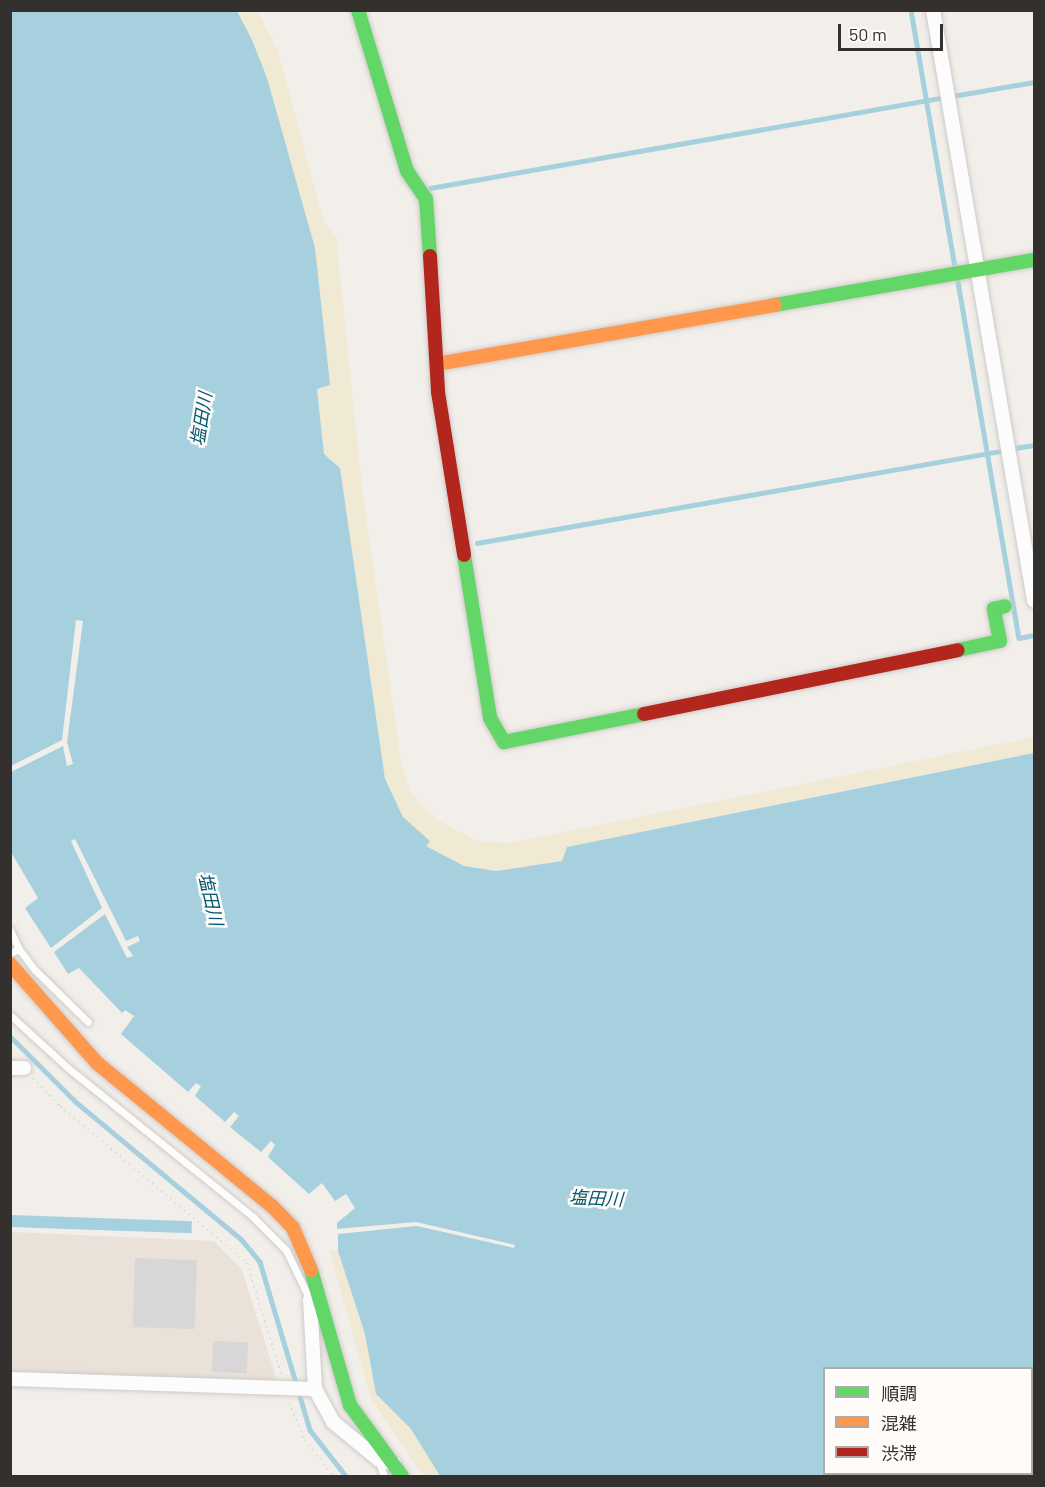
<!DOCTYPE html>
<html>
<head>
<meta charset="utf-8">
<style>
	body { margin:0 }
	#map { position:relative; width:1045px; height:1487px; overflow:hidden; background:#f2eeea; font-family:Barlow,"Noto Sans JP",sans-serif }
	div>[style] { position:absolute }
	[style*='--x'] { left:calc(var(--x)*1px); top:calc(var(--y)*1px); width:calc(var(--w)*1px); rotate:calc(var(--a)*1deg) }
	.built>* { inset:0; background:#eae1d9 }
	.sand>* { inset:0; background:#f0e9d3 }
	.water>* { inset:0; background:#a6d0de; transform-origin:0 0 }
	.stream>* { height:4.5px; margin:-2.25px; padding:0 2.25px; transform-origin:2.25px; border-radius:2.25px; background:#a6d0de }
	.building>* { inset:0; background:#d8d6d6; transform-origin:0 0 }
	.path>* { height:2px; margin-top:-1px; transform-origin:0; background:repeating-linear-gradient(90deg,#dbdad8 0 1.5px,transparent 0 6px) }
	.roads { filter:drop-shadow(0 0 2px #cecbc8) drop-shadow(0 0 2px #cecbc8) }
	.lane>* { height:7px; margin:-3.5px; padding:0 3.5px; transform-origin:3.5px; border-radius:3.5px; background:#fdfcfc }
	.street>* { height:14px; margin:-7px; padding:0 7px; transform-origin:7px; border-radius:7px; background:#fdfcfc }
	.fast>* { height:14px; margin:-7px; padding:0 7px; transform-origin:7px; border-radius:7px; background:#63d668 }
	.slow>* { height:14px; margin:-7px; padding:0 7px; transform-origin:7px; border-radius:7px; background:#ff974d }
	.jam>* { height:14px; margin:-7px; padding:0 7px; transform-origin:7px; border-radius:7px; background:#b3261e }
	span { translate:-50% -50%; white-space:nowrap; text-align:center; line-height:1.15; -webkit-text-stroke:5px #fffbf9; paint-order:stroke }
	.water-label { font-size:18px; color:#005a71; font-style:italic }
	.frame { position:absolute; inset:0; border:12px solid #33302e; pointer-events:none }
	.legend { position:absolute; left:823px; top:1367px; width:210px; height:108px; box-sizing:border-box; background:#fffbf9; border:2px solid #adaaa8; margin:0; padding:8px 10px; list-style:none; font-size:18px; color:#33302e }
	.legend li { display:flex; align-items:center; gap:12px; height:30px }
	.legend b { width:30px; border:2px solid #adaaa8 }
	.scale { position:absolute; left:838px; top:24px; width:105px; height:27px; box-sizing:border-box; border:3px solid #33302e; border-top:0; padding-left:8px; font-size:18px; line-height:21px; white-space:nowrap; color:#33302e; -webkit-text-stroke:4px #fffbf9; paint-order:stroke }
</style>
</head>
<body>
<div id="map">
	<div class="built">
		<div style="clip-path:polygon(11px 1232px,214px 1241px,242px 1270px,278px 1384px,11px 1372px)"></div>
	</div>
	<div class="sand">
		<div style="clip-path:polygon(237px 11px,257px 11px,278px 51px,324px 223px,336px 237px,362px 488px,402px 767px,412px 795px,437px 820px,480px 842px,510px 843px,1034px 737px,1034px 753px,568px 847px,562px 861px,496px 871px,464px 866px,426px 846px,429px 841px,403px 817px,385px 779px,340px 468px,324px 454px,317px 389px,330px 385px,267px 78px)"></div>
		<div style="clip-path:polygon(329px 1250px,338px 1251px,365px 1334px,376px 1394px,411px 1428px,440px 1476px,424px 1476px,371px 1399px)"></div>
	</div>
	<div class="water">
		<div style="clip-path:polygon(evenodd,11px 10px,237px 11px,252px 40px,267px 78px,315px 248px,330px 385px,317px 389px,324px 454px,340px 468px,385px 779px,403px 817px,430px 841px,426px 846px,464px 866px,496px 871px,562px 861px,567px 847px,1034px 753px,1034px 1476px,440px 1476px,411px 1429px,376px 1394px,365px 1334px,338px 1251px,338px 1234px,417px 1226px,514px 1248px,515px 1245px,416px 1222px,337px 1229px,337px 1223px,355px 1208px,346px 1194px,335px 1201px,322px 1183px,309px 1194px,268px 1157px,275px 1145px,271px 1141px,261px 1152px,230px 1127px,239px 1116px,234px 1112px,225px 1122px,195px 1096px,201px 1086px,196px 1083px,188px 1092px,121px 1034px,134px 1016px,125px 1010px,122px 1013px,79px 968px,68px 974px,54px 952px,105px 914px,127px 958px,133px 956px,127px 947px,140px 941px,138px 936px,126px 941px,75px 839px,71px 841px,102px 908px,51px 948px,25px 908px,38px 898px,11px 852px,11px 772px,63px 746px,67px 766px,73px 764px,67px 742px,83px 621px,76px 620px,62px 740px,11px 766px,11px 10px,824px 1368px,1032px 1368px,1032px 1474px,824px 1474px,824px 1368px)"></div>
		<div style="left:11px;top:1215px;width:181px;height:12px;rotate:2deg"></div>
	</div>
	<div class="stream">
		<div style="--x:911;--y:10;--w:262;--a:80.3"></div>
		<div style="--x:953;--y:96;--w:82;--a:-9.8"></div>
		<div style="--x:430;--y:188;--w:518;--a:-10.01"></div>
		<div style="--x:957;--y:276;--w:367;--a:80.3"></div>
		<div style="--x:1019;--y:638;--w:15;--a:-11"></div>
		<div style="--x:1015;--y:448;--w:19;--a:-9"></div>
		<div style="--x:477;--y:543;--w:532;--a:-9.96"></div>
		<div style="--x:10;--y:1036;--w:93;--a:45"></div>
		<div style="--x:76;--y:1102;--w:214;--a:39.7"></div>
		<div style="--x:241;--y:1239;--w:30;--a:50"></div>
		<div style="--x:260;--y:1262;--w:175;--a:73.4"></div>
		<div style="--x:310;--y:1430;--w:58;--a:52"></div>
	</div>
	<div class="building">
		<div style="left:135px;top:1258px;width:62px;height:69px;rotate:2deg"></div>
		<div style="left:213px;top:1341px;width:35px;height:31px;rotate:2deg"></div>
	</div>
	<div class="path">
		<div style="--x:33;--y:1078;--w:39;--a:46"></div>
		<div style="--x:60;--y:1106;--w:244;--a:40"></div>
		<div style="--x:247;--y:1263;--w:116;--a:73"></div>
		<div style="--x:289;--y:1403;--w:40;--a:66.6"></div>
		<div style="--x:305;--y:1440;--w:46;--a:52.1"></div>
	</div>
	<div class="roads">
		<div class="lane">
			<div style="--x:10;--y:930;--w:21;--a:65"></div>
			<div style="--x:10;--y:953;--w:10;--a:-24"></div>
			<div style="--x:19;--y:949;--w:26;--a:53"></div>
			<div style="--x:35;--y:970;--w:74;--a:44.5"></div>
			<div style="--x:10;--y:1015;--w:79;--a:42.4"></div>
			<div style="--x:68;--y:1068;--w:238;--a:38.8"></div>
			<div style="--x:253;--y:1217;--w:47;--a:45"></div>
			<div style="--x:286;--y:1250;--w:55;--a:64.4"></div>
			<div style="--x:378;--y:1459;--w:18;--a:71"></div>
		</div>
		<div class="street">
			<div style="--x:933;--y:10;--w:599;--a:80.29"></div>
			<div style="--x:10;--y:1068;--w:14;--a:0"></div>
			<div style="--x:10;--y:1379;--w:305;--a:1.9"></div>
			<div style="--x:315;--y:1389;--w:38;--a:61"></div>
			<div style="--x:333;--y:1422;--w:58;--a:39.4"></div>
			<div style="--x:378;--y:1459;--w:17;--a:17"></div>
			<div style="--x:315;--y:1389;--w:89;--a:-93.2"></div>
			<div style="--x:310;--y:1300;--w:8;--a:-45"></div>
		</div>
		<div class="fast">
			<div style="--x:358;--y:10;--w:168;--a:73.1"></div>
			<div style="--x:407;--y:171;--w:34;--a:56"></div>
			<div style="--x:426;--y:199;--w:57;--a:86"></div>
			<div style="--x:775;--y:305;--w:263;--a:-9.9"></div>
			<div style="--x:464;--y:555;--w:165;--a:80.9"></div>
			<div style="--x:490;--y:718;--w:28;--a:60"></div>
			<div style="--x:504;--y:742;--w:143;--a:-11.3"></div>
			<div style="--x:958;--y:650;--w:43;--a:-12.1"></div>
			<div style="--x:1000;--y:641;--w:33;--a:-101"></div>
			<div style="--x:994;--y:609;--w:11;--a:-15"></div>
			<div style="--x:311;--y:1270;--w:141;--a:73.9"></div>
			<div style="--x:350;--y:1405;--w:88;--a:53.8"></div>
		</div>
		<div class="slow">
			<div style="--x:437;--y:364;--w:343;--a:-9.9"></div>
			<div style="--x:10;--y:964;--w:132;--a:48.7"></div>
			<div style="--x:97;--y:1063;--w:226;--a:39.3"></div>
			<div style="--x:272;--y:1206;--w:30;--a:46"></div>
			<div style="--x:293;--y:1228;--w:46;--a:66.8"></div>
		</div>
		<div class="jam">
			<div style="--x:430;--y:256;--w:136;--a:86.6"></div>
			<div style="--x:438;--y:392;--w:165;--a:80.9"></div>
			<div style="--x:644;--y:714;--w:320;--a:-11.5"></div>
		</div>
	</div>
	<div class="water-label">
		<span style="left:201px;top:419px;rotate:-81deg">塩田川</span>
		<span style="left:211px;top:899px;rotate:77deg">塩田川</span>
		<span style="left:596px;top:1198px;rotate:3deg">塩田川</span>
	</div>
	<div class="frame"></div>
	<ul class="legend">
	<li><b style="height:8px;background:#63d668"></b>順調</li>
	<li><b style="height:8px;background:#ff974d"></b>混雑</li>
	<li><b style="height:8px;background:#b3261e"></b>渋滞</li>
	</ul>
	<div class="scale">50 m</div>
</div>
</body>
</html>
